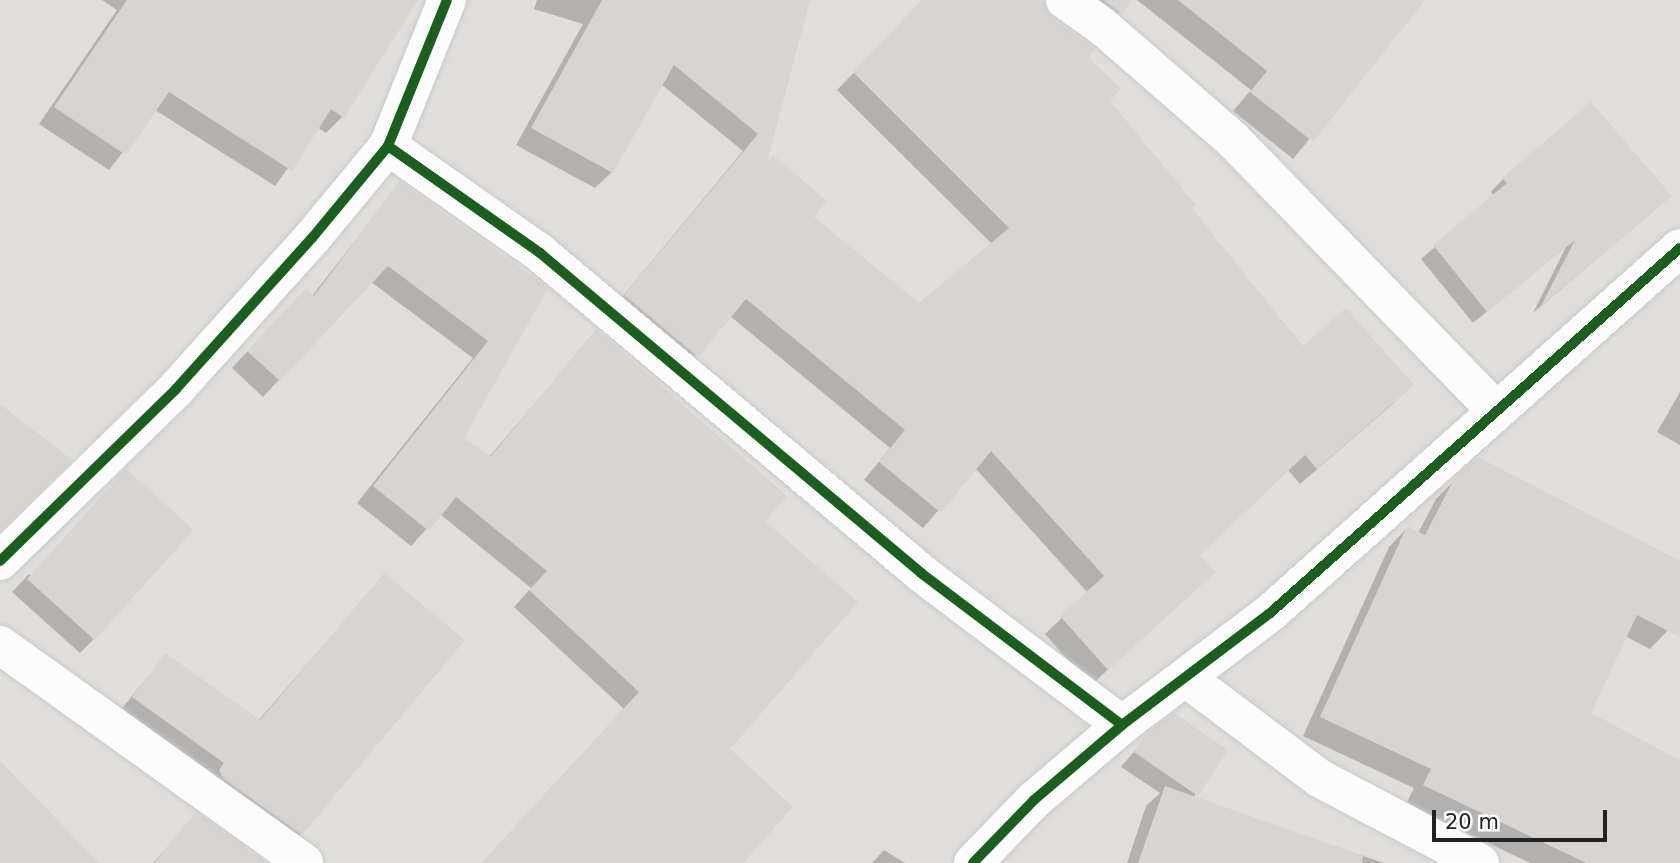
<!DOCTYPE html>
<html>
<head>
<meta charset="utf-8">
<style>
	body { margin:0 }
	#map { position:relative; width:1680px; height:863px; overflow:hidden; background:#f0eeeb; font-family:"DejaVu Sans",sans-serif }
	div>[style] { position:absolute }
	[style*='--x'] { left:calc(var(--x)*1px); top:calc(var(--y)*1px); width:calc(var(--w)*1px); rotate:calc(var(--a)*1deg) }
	.residential>* { inset:0; background:#dfdedc; transform-origin:0 0 }
	.shadow>* { inset:0; background:#0003 }
	.building>* { inset:0; background:#d7d4d2; transform-origin:0 0 }
	.roads { filter:drop-shadow(0 0 2px #c9c8c7) drop-shadow(0 0 2px #c9c8c7) }
	.minor>* { height:38px; margin:-19px; padding:0 19px; transform-origin:19px; border-radius:19px; background:#fdfcfc }
	.cycleway>* { height:10px; margin:-5px; padding:0 5px; transform-origin:5px; border-radius:5px; background:#1b5e20 }
	span { translate:-50% -50%; white-space:nowrap; text-align:center; line-height:1.15; -webkit-text-stroke:6px #fff; paint-order:stroke }
	.scale { position:absolute; left:1432px; top:810px; width:175px; height:32px; box-sizing:border-box; border:4px solid #222; border-top:0; padding-left:9px; font-size:21px; line-height:24px; white-space:nowrap; color:#222; -webkit-text-stroke:5px #fff; paint-order:stroke }
</style>
</head>
<body>
<div id="map">
	<div class="residential">
		<div style="left:0;top:0;width:1680px;height:863px"></div>
	</div>
	<div class="shadow">
		<div style="clip-path:polygon(102px 0,416px 0,342px 117px,326px 133px,317px 127px,275px 186px,155px 110px,109px 170px,39px 124px,117px 10px)"></div>
		<div style="clip-path:polygon(537px 0,808px 0,763px 168px,811px 217px,919px 305px,992px 244px,837px 90px,901px 24px,948px 0,1010px 0,1086px 59px,1107px 101px,1302px 349px,1395px 402px,1300px 484px,1288px 470px,1198px 556px,1197px 588px,1090px 686px,1045px 634px,1088px 593px,975px 468px,923px 528px,864px 480px,890px 448px,730px 316px,680px 372px,609px 313px,743px 151px,661px 84px,612px 172px,595px 188px,516px 145px,583px 24px,534px 9px)"></div>
		<div style="clip-path:polygon(1068px 0,1130px 0,1102px 31px)"></div>
		<div style="clip-path:polygon(1137px 0,1423px 0,1293px 159px,1233px 111px,1251px 90px)"></div>
		<div style="clip-path:polygon(1503px 179px,1656px 209px,1533px 313px,1566px 247px,1473px 323px,1421px 259px,1494px 196px,1491px 192px)"></div>
		<div style="clip-path:polygon(400px 183px,546px 289px,462px 438px,489px 457px,597px 331px,763px 522px,727px 749px,740px 863px,482px 863px,624px 709px,514px 607px,531px 588px,440px 514px,411px 546px,357px 503px,473px 358px,371px 282px,263px 397px,232px 368px,289px 307px,312px 296px)"></div>
		<div style="clip-path:polygon(1680px 392px,1680px 445px,1657px 432px)"></div>
		<div style="clip-path:polygon(1455px 480px,1680px 563px,1680px 608px,1668px 630px,1650px 649px,1625px 636px,1589px 714px,1680px 762px,1680px 863px,1530px 863px,1406px 804px,1414px 788px,1303px 736px,1389px 547px,1407px 528px,1418px 533px,1436px 499px)"></div>
		<div style="clip-path:polygon(29px 574px,94px 639px,80px 653px,12px 592px)"></div>
		<div style="clip-path:polygon(384px 575px,301px 833px,283px 851px,116px 716px,165px 655px,258px 721px)"></div>
		<div style="clip-path:polygon(1147px 736px,1226px 751px,1193px 798px,1384px 863px,1127px 863px,1146px 806px,1160px 793px,1121px 767px)"></div>
		<div style="clip-path:polygon(196px 815px,266px 863px,153px 863px)"></div>
		<div style="clip-path:polygon(884px 850px,905px 863px,872px 863px)"></div>
	</div>
	<div class="building">
		<div style="clip-path:polygon(127px 0,418px 0,344px 118px,331px 109px,292px 171px,169px 92px,126px 155px,54px 107px)"></div>
		<div style="clip-path:polygon(602px 0,810px 0,767px 162px,773px 155px,827px 201px,814px 217px,919px 303px,1009px 228px,853px 72px,922px 0,1043px 0,1052px 18px,1095px 49px,1089px 58px,1121px 89px,1110px 101px,1196px 205px,1192px 209px,1303px 346px,1346px 308px,1414px 385px,1317px 469px,1305px 455px,1200px 555px,1216px 572px,1108px 670px,1060px 616px,1104px 576px,991px 451px,941px 513px,879px 462px,905px 430px,746px 299px,698px 357px,624px 295px,758px 134px,674px 65px,613px 173px,531px 128px)"></div>
		<div style="clip-path:polygon(1103px 0,1132px 0,1122px 14px)"></div>
		<div style="clip-path:polygon(1178px 0,1425px 0,1313px 142px,1250px 92px,1267px 71px)"></div>
		<div style="clip-path:polygon(1591px 102px,1672px 196px,1541px 306px,1575px 240px,1487px 312px,1433px 245px,1507px 183px,1502px 178px)"></div>
		<div style="clip-path:polygon(399px 181px,548px 288px,464px 438px,491px 456px,596px 329px,787px 496px,765px 521px,858px 602px,730px 749px,793px 807px,743px 863px,481px 863px,639px 692px,529px 590px,547px 571px,456px 497px,429px 531px,373px 486px,488px 341px,388px 266px,280px 381px,247px 351px,306px 288px,314px 296px)"></div>
		<div style="clip-path:polygon(0 404px,72px 460px,0 530px)"></div>
		<div style="clip-path:polygon(1478px 457px,1680px 561px,1680px 637px,1637px 615px,1591px 713px,1680px 760px,1680px 863px,1586px 863px,1423px 785px,1431px 769px,1320px 717px,1407px 526px,1425px 535px,1454px 479px)"></div>
		<div style="left:126px;top:469px;width:91px;height:148px;rotate:42deg"></div>
		<div style="clip-path:polygon(384px 573px,465px 640px,302px 835px,223px 778px,219px 770px,224px 763px,132px 697px,165px 653px,260px 720px)"></div>
		<div style="clip-path:polygon(1174px 713px,1228px 750px,1198px 796px,1134px 752px,1146px 734px)"></div>
		<div style="clip-path:polygon(0 761px,99px 863px,0 863px)"></div>
		<div style="clip-path:polygon(1165px 786px,1363px 856px,1362px 863px,1138px 863px)"></div>
		<div style="clip-path:polygon(196px 812px,266px 863px,154px 863px)"></div>
	</div>
	<div class="roads">
		<div class="minor">
			<div style="--x:1065;--y:0;--w:45;--a:35.1"></div>
			<div style="--x:1102;--y:26;--w:174;--a:41"></div>
			<div style="--x:1233;--y:140;--w:377;--a:45.8"></div>
			<div style="--x:388;--y:146;--w:186;--a:35.1"></div>
			<div style="--x:540;--y:253;--w:498;--a:40"></div>
			<div style="--x:921;--y:573;--w:252;--a:37.1"></div>
			<div style="--x:0;--y:561;--w:246;--a:-44.3"></div>
			<div style="--x:176;--y:389;--w:203;--a:-48"></div>
			<div style="--x:312;--y:238;--w:119;--a:-50.4"></div>
			<div style="--x:388;--y:146;--w:157;--a:-68"></div>
			<div style="--x:0;--y:645;--w:374;--a:35.6"></div>
			<div style="--x:1186;--y:678;--w:166;--a:36.9"></div>
			<div style="--x:1319;--y:778;--w:182;--a:27.8"></div>
			<div style="--x:973;--y:863;--w:88;--a:-45.9"></div>
			<div style="--x:1034;--y:800;--w:116;--a:-40.4"></div>
			<div style="--x:1122;--y:725;--w:184;--a:-37.1"></div>
			<div style="--x:1269;--y:614;--w:550;--a:-41.69"></div>
		</div>
	</div>
	<div class="cycleway">
		<div style="--x:388;--y:146;--w:186;--a:35.1"></div>
		<div style="--x:540;--y:253;--w:498;--a:40"></div>
		<div style="--x:921;--y:573;--w:252;--a:37.1"></div>
		<div style="--x:0;--y:561;--w:246;--a:-44.3"></div>
		<div style="--x:176;--y:389;--w:203;--a:-48"></div>
		<div style="--x:312;--y:238;--w:119;--a:-50.4"></div>
		<div style="--x:388;--y:146;--w:157;--a:-68"></div>
		<div style="--x:973;--y:863;--w:88;--a:-45.9"></div>
		<div style="--x:1034;--y:800;--w:116;--a:-40.4"></div>
		<div style="--x:1122;--y:725;--w:184;--a:-37.1"></div>
		<div style="--x:1269;--y:614;--w:550;--a:-41.69"></div>
	</div>
	<div class="scale">20 m</div>
</div>
</body>
</html>
